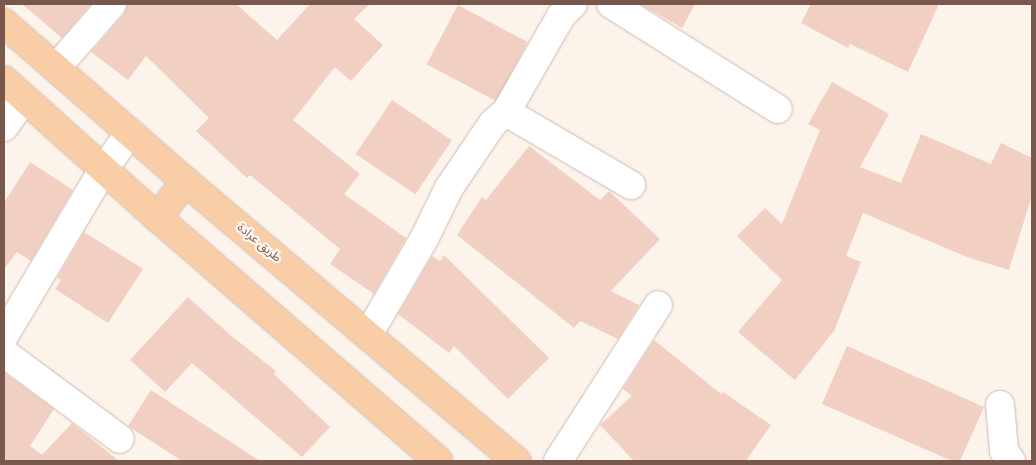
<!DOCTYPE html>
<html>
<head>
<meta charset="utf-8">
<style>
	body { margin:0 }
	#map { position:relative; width:1036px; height:465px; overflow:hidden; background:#fcf3eb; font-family:"Nunito Sans","Noto Sans Arabic",sans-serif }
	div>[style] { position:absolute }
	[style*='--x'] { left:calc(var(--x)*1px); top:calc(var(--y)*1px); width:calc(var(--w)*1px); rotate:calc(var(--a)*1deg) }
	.building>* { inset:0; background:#f2cfc3; transform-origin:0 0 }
	.roads { filter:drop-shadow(0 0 1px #cfb9b0) drop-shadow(0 0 1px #cfb9b0) }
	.minor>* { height:28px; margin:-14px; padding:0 14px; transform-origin:14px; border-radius:14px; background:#fff }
	.major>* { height:28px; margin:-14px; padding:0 14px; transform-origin:14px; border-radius:14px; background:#f9cea6 }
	span { translate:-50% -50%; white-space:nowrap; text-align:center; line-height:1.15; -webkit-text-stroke:4.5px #fff8f2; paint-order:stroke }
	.street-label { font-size:12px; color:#78574d }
	.frame { position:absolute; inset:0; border:5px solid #78574d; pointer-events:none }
</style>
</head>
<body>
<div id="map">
	<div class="building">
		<div style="clip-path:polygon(22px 4px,91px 4px,62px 38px)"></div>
		<div style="clip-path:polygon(127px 4px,236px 4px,277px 40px,310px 4px,370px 4px,354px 19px,383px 45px,351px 81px,335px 67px,293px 120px,360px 174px,344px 194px,406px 238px,374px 294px,330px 264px,340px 249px,250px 175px,247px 178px,196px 131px,209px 118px,146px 56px,128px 80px,91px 52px,124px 14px)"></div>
		<div style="clip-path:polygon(640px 4px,695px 4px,682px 28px)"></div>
		<div style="clip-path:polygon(811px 4px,939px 4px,908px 72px,850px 44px,848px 48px,801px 23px)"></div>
		<div style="left:458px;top:5px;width:79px;height:67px;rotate:28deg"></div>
		<div style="clip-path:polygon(832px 82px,889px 114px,860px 167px,901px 183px,921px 134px,991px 164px,1001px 143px,1032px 158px,1032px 195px,1009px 270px,967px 257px,863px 213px,846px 256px,861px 262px,834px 331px,795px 380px,738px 332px,782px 280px,737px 236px,765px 208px,782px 224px,820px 130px,808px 124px)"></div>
		<div style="left:392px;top:100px;width:72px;height:65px;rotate:34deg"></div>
		<div style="clip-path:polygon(529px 146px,600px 200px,609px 191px,660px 239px,611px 291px,639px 305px,618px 339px,580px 321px,574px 328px,457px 235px,482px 197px,486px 200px)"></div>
		<div style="clip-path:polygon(30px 162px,73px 190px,31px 261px,17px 252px,4px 269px,4px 203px)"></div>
		<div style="clip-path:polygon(84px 232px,143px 269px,108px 323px,55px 289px,61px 280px,57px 278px)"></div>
		<div style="clip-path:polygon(444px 255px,549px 358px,508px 399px,454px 346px,449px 353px,398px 314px,432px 256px,440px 261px)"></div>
		<div style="clip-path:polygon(188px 297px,229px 334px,276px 371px,274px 374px,330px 427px,302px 457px,192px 363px,165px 392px,130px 360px)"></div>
		<div style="clip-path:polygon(654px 340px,721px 394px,723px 392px,771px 425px,746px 461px,634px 461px,600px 425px,632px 396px,623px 389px)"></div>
		<div style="clip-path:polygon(847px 346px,984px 407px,960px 461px,952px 461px,822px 404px)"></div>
		<div style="clip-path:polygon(5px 373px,54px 409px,30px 446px,42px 455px,72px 423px,119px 461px,4px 461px)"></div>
		<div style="clip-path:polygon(151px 390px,260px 461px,182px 461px,131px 428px,128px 426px)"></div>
	</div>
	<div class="roads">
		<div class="minor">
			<div style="--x:611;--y:4;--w:197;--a:32.2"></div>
			<div style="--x:56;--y:68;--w:85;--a:-48.8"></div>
			<div style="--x:506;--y:112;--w:145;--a:30.3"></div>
			<div style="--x:4;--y:127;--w:34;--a:-54"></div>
			<div style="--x:368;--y:335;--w:113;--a:-59.8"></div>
			<div style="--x:425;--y:237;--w:55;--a:-63.9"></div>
			<div style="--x:449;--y:188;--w:78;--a:-55.9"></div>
			<div style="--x:493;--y:123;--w:17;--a:-40"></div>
			<div style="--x:506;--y:112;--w:111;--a:-60.2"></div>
			<div style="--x:561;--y:16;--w:17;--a:-45"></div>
			<div style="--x:4;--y:336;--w:193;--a:-59.2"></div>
			<div style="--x:103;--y:170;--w:46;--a:-53.9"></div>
			<div style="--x:4;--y:353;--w:144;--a:36.6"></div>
			<div style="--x:1000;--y:405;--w:46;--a:85"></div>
			<div style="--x:1004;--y:451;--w:12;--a:55"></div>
			<div style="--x:558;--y:461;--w:185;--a:-57.3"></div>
		</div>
		<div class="major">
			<div style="--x:4;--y:23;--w:240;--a:41.1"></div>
			<div style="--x:185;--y:181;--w:434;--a:40.2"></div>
			<div style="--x:4;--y:80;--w:207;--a:41.9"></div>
			<div style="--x:158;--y:218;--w:371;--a:40.9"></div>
			<div style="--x:158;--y:218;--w:46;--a:-53.9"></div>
		</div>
	</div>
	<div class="street-label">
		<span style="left:259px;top:243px;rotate:40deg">طريق عرادة</span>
	</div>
	<div class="frame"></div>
</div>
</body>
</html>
